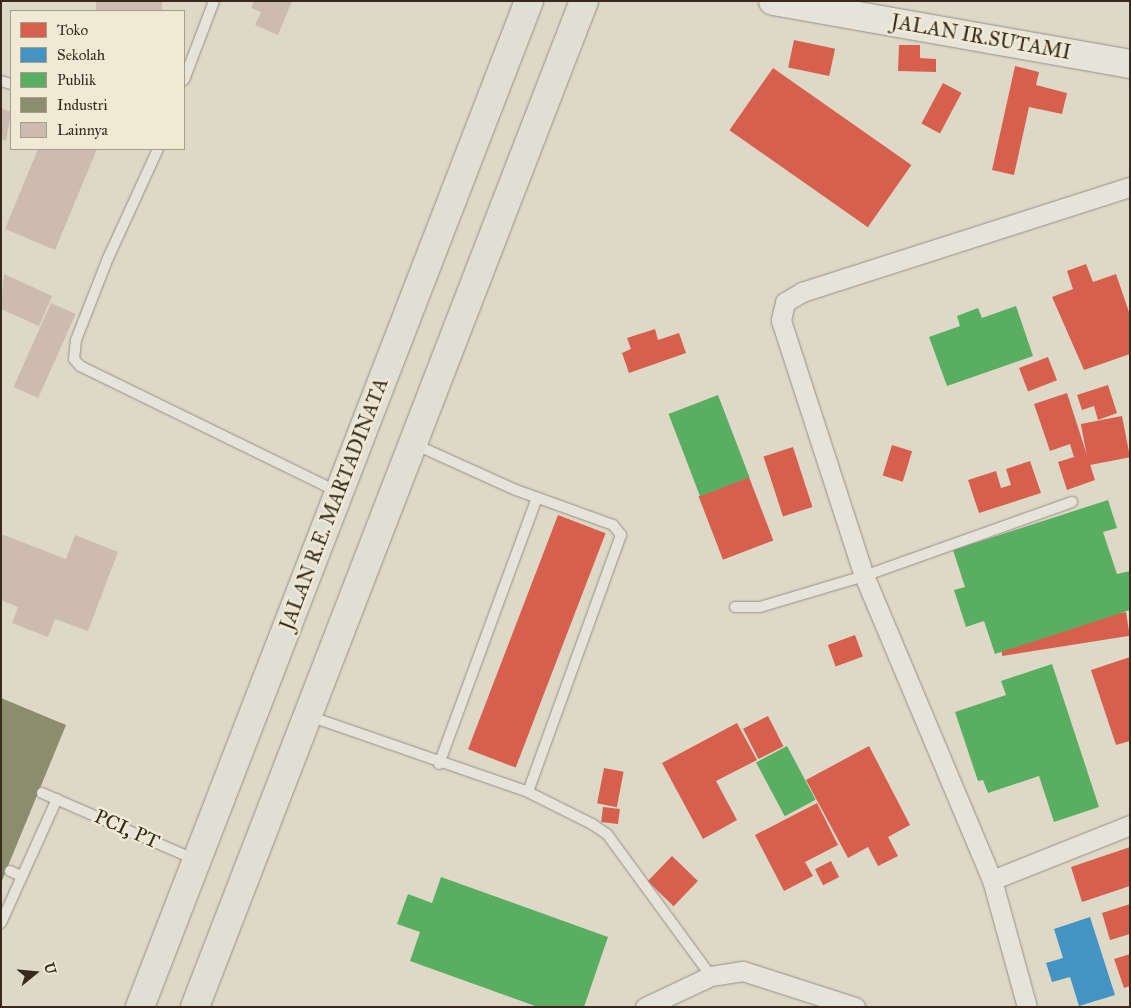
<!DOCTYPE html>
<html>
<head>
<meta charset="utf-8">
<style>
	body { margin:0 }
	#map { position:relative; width:1131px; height:1008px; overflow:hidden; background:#ded9c7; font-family:"IM FELL Great Primer",serif }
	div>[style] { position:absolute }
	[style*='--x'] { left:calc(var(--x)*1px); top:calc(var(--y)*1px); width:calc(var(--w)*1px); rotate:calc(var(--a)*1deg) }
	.shops>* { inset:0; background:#d6604d; transform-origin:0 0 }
	.schools>* { inset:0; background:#4393c3 }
	.public>* { inset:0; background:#5aae61; transform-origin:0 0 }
	.industry>* { inset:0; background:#8c8c6e }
	.building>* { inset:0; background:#ccbbae; transform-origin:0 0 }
	.roads { filter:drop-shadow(0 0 1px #959085) drop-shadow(0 0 1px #959085) }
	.lane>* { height:10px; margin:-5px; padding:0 5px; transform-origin:5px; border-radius:5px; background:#e6e3da }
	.street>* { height:19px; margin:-9.5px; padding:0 9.5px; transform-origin:9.5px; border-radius:9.5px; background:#e6e3da }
	.secondary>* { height:28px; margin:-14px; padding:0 14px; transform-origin:14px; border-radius:14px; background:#e6e3da }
	.highway>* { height:28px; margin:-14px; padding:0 14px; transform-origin:14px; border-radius:14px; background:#e1ded4 }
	span { translate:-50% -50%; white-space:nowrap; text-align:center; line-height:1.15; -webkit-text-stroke:5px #f0ead4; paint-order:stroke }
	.street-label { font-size:20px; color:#37291d }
	.frame { position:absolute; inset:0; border:2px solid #37291d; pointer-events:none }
	.legend { position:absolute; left:10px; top:10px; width:175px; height:140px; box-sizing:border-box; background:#f0ead4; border:1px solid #a69d8b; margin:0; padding:6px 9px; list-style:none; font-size:15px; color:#37291d }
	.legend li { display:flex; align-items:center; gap:10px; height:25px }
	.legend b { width:25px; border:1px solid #a69d8b }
	.north { position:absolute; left:10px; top:948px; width:50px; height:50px; -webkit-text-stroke:4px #f0ead4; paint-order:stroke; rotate:73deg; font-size:14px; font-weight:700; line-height:20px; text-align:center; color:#37291d }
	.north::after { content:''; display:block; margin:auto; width:18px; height:22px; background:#37291d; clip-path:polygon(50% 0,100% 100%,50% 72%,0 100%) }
</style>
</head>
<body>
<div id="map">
	<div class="shops">
		<div style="left:794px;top:40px;width:42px;height:28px;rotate:12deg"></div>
		<div style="clip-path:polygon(899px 45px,920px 45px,920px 58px,936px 59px,936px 72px,898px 71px)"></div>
		<div style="clip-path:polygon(1015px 66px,1039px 72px,1036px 85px,1067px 93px,1062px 114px,1029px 107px,1014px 175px,992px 170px)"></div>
		<div style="left:773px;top:68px;width:169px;height:76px;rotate:35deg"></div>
		<div style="left:943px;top:83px;width:21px;height:46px;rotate:28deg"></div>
		<div style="clip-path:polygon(1086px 264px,1093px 282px,1116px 274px,1130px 315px,1130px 354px,1084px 370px,1052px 297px,1073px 289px,1067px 271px)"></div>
		<div style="clip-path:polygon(655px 329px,658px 340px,679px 333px,686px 353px,629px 373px,622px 353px,631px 349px,627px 338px)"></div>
		<div style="left:1048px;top:357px;width:25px;height:31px;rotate:69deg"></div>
		<div style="clip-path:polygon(1108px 385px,1117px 413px,1098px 420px,1094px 406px,1082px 410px,1077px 395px)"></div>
		<div style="clip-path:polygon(1067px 393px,1095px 480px,1067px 490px,1058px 462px,1074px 457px,1070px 444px,1050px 451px,1034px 404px)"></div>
		<div style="left:1122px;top:416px;width:42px;height:42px;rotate:79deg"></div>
		<div style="left:892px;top:445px;width:21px;height:32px;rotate:17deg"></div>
		<div style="left:793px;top:447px;width:63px;height:31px;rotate:72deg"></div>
		<div style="clip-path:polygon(1030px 461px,1041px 493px,979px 513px,968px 480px,996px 471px,1001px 488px,1011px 485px,1006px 469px)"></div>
		<div style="left:749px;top:477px;width:68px;height:54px;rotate:69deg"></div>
		<div style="left:558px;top:515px;width:51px;height:251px;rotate:21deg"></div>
		<div style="left:1126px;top:612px;width:24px;height:129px;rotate:81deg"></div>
		<div style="left:855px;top:635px;width:23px;height:29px;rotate:70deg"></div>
		<div style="clip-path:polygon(1130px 657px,1130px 741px,1116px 745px,1091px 670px)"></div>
		<div style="left:768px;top:716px;width:34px;height:28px;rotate:63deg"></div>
		<div style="clip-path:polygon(737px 723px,757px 760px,716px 781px,737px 820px,703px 839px,662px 763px)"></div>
		<div style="clip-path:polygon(869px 746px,910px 825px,888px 837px,898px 856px,878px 866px,868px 847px,848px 858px,806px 780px)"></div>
		<div style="left:604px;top:768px;width:20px;height:36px;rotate:11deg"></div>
		<div style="clip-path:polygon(817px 803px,838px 845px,805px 862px,813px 876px,784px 891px,755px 835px)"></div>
		<div style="left:603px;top:807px;width:17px;height:15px;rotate:7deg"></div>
		<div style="clip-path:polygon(1130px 847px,1130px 886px,1082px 902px,1071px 867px)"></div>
		<div style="left:672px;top:856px;width:36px;height:35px;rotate:44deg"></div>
		<div style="left:831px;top:861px;width:18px;height:18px;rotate:63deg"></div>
		<div style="clip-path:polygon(1130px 904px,1130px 934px,1110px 940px,1102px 913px)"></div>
		<div style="clip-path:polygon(1130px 954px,1130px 986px,1124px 988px,1114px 959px)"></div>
	</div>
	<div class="schools">
		<div style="clip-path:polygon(1090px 917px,1115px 995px,1079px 1006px,1070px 977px,1052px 982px,1046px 963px,1063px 958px,1054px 929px)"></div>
	</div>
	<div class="public">
		<div style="clip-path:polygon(1016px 306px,1033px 356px,947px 386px,929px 337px,960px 326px,957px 316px,978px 308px,982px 318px)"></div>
		<div style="left:718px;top:395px;width:88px;height:53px;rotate:69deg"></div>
		<div style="clip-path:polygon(1108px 500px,1117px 528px,1103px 532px,1117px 574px,1130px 571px,1130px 610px,995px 654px,984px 621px,966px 627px,954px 590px,965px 587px,953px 550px)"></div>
		<div style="clip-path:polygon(1052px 664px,1099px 807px,1054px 822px,1039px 776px,988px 793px,983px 780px,978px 781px,955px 712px,1006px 695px,1001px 681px)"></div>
		<div style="left:787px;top:746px;width:61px;height:35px;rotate:62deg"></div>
		<div style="clip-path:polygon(441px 877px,608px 937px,584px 1007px,538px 1007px,410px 961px,420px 932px,397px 924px,408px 894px,432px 903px)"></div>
	</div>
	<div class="industry">
		<div style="clip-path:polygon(1px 698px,66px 725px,1px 883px)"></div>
	</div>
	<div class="building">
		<div style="left:96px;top:1px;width:66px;height:11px"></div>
		<div style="clip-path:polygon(254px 1px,292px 1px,278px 35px,255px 25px,261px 12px,251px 8px)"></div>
		<div style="clip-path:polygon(1px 108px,11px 112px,6px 141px,1px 139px)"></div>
		<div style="clip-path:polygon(38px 149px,97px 149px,55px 250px,5px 229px)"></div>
		<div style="clip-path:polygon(4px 274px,52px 296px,39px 326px,1px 309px)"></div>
		<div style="left:51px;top:303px;width:27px;height:92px;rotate:24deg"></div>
		<div style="clip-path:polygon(1px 534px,66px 559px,75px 535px,118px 552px,88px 631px,55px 619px,48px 637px,12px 623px,18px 607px,1px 600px)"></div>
	</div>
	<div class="roads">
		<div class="lane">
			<div style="--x:184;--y:80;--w:85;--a:-69.2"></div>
			<div style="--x:1;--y:81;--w:10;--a:17"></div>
			<div style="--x:158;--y:149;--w:120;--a:114.6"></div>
			<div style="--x:108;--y:258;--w:88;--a:111.3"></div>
			<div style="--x:76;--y:340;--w:19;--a:96"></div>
			<div style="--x:74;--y:359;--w:9;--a:49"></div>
			<div style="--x:80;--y:366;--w:287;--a:26"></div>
			<div style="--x:414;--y:444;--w:112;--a:24.3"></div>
			<div style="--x:516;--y:490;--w:103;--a:19.8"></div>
			<div style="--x:613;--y:525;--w:13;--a:51"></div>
			<div style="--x:621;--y:535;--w:273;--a:109.9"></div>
			<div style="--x:735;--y:607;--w:25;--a:0"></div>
			<div style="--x:760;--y:607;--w:109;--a:-16.6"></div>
			<div style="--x:864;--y:576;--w:221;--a:-19.6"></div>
			<div style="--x:309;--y:716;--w:232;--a:19.1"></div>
			<div style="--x:528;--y:792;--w:72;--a:26.6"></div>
			<div style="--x:592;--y:824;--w:18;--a:34"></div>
			<div style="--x:607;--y:834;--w:176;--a:53.8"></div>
			<div style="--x:439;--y:764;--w:283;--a:-69.8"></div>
			<div style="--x:42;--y:793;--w:168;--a:23.5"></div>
			<div style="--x:10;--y:871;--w:12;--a:24"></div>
			<div style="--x:1;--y:923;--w:136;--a:-65.7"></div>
		</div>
		<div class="street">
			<div style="--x:992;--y:880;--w:149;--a:-21.7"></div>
			<div style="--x:645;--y:1007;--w:73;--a:-25.2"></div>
			<div style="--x:711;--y:976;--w:32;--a:-9"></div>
			<div style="--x:743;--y:971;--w:118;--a:17.8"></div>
			<div style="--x:1027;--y:1007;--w:132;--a:-105.4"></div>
			<div style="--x:992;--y:880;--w:330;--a:-112.8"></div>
			<div style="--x:864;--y:576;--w:269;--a:-108"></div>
			<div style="--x:781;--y:320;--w:18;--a:-77"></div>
			<div style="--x:785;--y:302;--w:20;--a:-30"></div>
			<div style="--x:802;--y:292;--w:344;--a:-17.8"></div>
		</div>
		<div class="secondary">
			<div style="--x:773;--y:1;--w:363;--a:10"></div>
		</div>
		<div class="highway">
			<div style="--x:140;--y:1007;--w:1079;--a:-68.86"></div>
			<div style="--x:195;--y:1007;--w:1079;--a:-68.86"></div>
		</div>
	</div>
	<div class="street-label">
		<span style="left:981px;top:37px;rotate:10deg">JALAN IR.SUTAMI</span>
		<span style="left:334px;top:504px;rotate:-69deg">JALAN R.E. MARTADINATA</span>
		<span style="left:127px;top:829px;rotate:24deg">PCI, PT</span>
	</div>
	<div class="frame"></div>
	<ul class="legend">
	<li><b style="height:14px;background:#d6604d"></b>Toko</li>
	<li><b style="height:14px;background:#4393c3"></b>Sekolah</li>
	<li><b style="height:14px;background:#5aae61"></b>Publik</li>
	<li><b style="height:14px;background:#8c8c6e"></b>Industri</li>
	<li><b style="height:14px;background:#ccbbae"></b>Lainnya</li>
	</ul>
	<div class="north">U</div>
</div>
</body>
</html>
